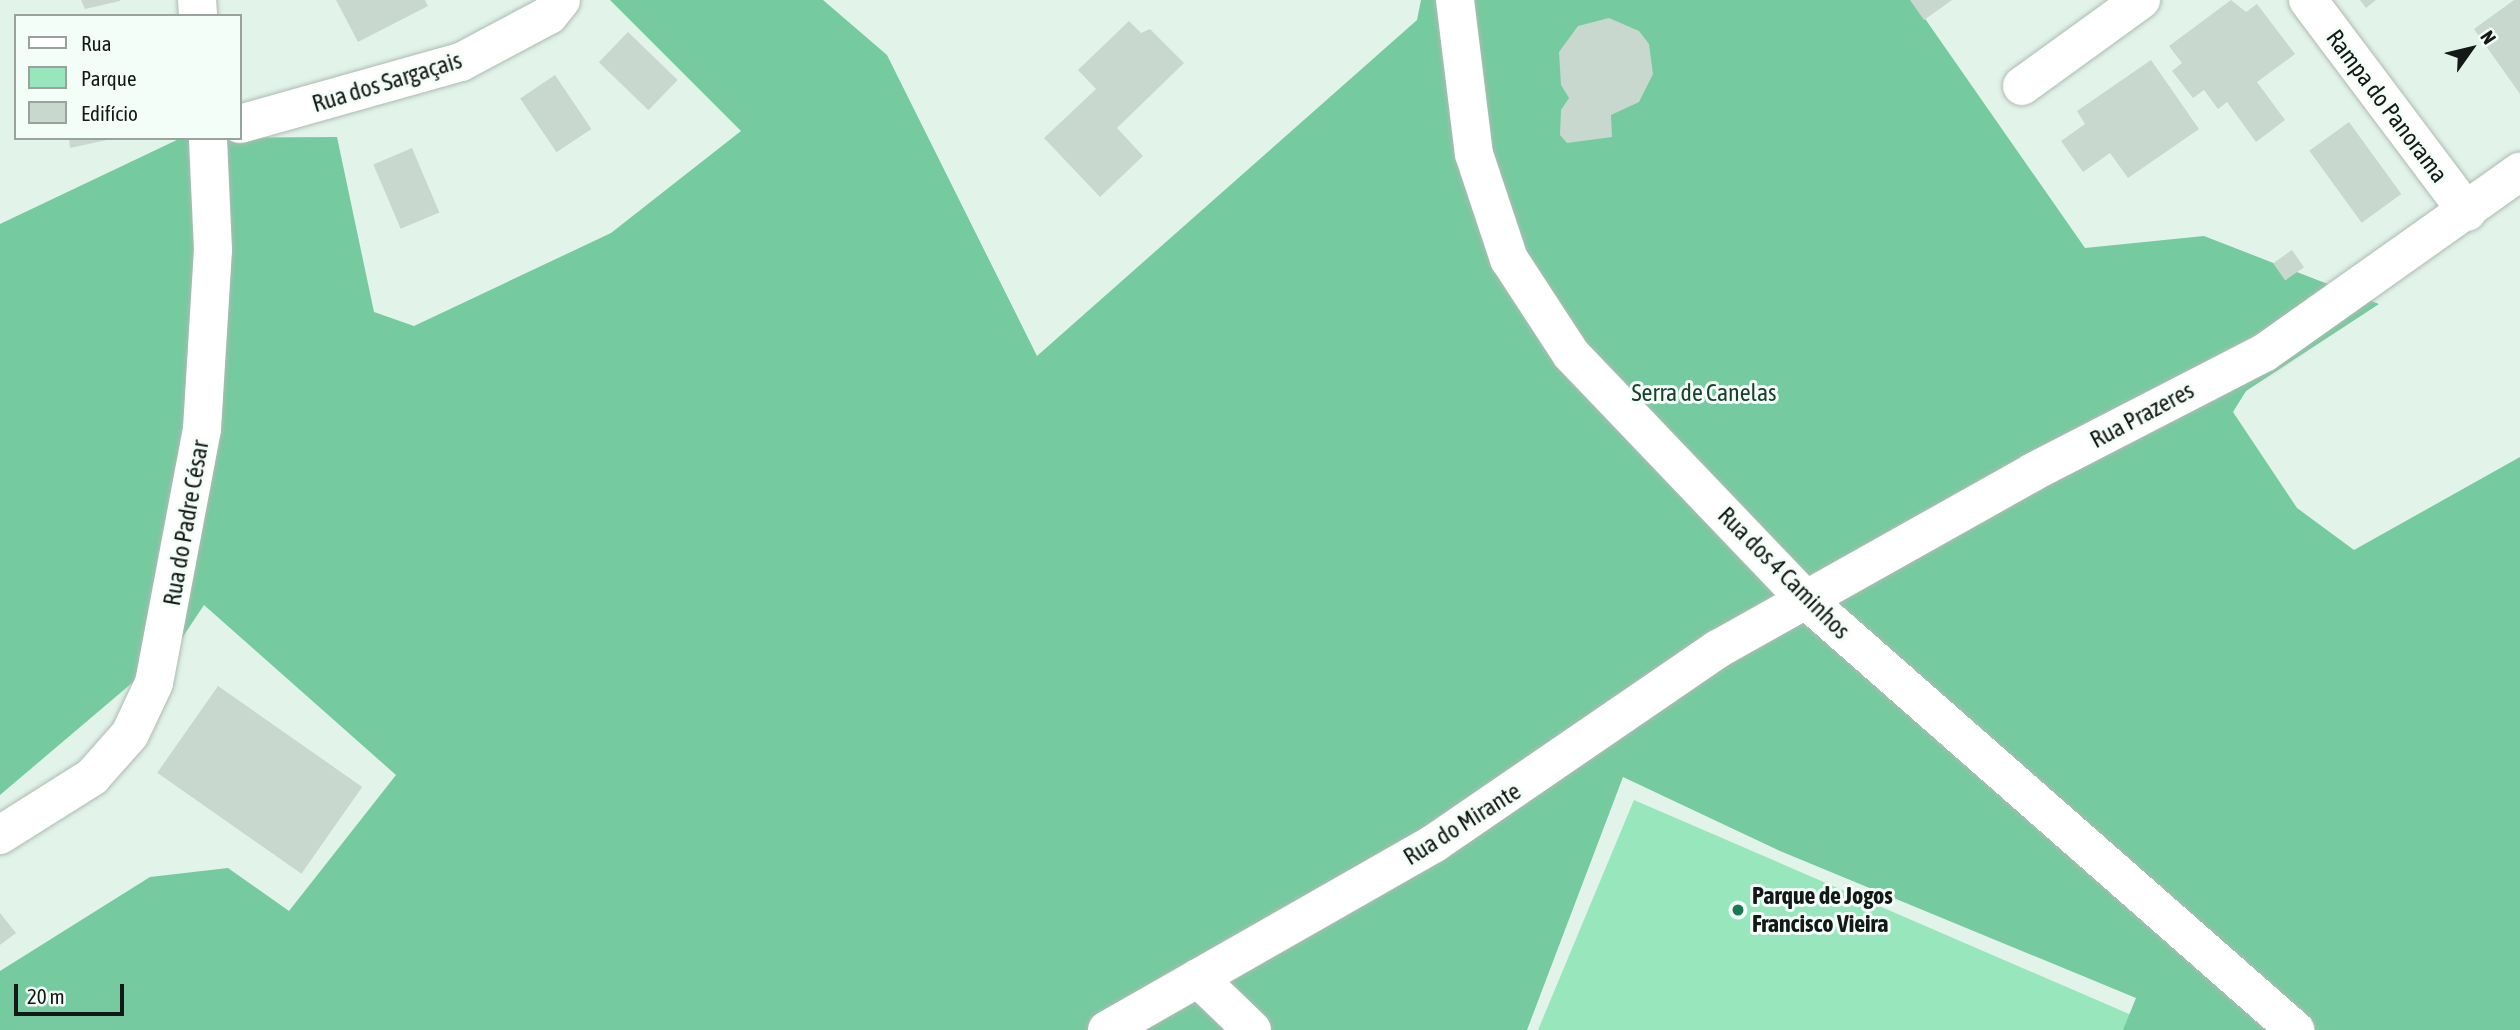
<!DOCTYPE html>
<html>
<head>
<meta charset="utf-8">
<style>
	body { margin:0 }
	#map { position:relative; width:2520px; height:1030px; overflow:hidden; background:#e2f3e9; font-family:"Asap Condensed",sans-serif }
	div>[style] { position:absolute }
	[style*='--x'] { left:calc(var(--x)*1px); top:calc(var(--y)*1px); width:calc(var(--w)*1px); rotate:calc(var(--a)*1deg) }
	.green>* { inset:0; background:#97e6bc }
	.forest>* { inset:0; background:#76ca9f }
	.building>* { inset:0; background:#c8d8cf; transform-origin:0 0 }
	.roads { filter:drop-shadow(0 0 2px #acbbb2) drop-shadow(0 0 2px #acbbb2) }
	.minor>* { height:38px; margin:-19px; padding:0 19px; transform-origin:19px; border-radius:19px; background:#fff }
	.dots>* { width:19px; height:19px; translate:-50% -50%; box-sizing:border-box; border:4px solid #f4fef8; border-radius:50% }
	span { translate:-50% -50%; white-space:nowrap; text-align:center; line-height:1.15; -webkit-text-stroke:6px #f4fef8; paint-order:stroke }
	.street-label { font-size:24px; color:#131916 }
	.park-label { font-size:24px; color:#1b402e }
	.poi-label { font-size:24px; color:#131916; font-weight:700 }
	.left { translate:0 -50%; text-align:left }
	.legend { position:absolute; left:14px; top:14px; width:228px; height:126px; box-sizing:border-box; background:#f4fef8; border:2px solid #9aa29e; margin:0; padding:9px 12px; list-style:none; font-size:21px; color:#131916 }
	.legend li { display:flex; align-items:center; gap:14px; height:35px }
	.legend b { width:35px; border:2px solid #9aa29e }
	.north { position:absolute; left:2436px; top:14px; width:70px; height:70px; -webkit-text-stroke:5px #f4fef8; paint-order:stroke; rotate:56deg; font-size:19px; font-weight:700; line-height:28px; text-align:center; color:#131916 }
	.north::after { content:''; display:block; margin:auto; width:24px; height:32px; background:#131916; clip-path:polygon(50% 0,100% 100%,50% 72%,0 100%) }
	.scale { position:absolute; left:14px; top:984px; width:110px; height:32px; box-sizing:border-box; border:4px solid #131916; border-top:0; padding-left:9px; font-size:21px; line-height:24px; white-space:nowrap; color:#131916; -webkit-text-stroke:5px #f4fef8; paint-order:stroke }
</style>
</head>
<body>
<div id="map">
	<div class="green">
		<div style="clip-path:polygon(1634px 800px,2143px 1020px,2140px 1030px,1538px 1030px)"></div>
	</div>
	<div class="forest">
		<div style="clip-path:polygon(610px 0,823px 0,887px 55px,1037px 356px,1417px 20px,1421px 0,1912px 0,2085px 248px,2204px 236px,2379px 304px,2246px 391px,2233px 412px,2297px 508px,2354px 550px,2520px 457px,2520px 1030px,2123px 1030px,2136px 998px,1780px 851px,1623px 777px,1527px 1030px,0 1030px,0 971px,150px 877px,228px 868px,289px 911px,396px 775px,204px 605px,178px 644px,0 795px,0 224px,181px 138px,337px 137px,374px 312px,414px 326px,611px 233px,741px 131px)"></div>
	</div>
	<div class="building">
		<div style="clip-path:polygon(81px 0,120px 0,120px 1px,85px 9px)"></div>
		<div style="clip-path:polygon(336px 0,425px 0,428px 6px,358px 42px)"></div>
		<div style="clip-path:polygon(1910px 0,1952px 0,1924px 20px)"></div>
		<div style="clip-path:polygon(2231px 0,2246px 12px,2257px 4px,2295px 54px,2257px 82px,2285px 120px,2256px 142px,2227px 102px,2218px 109px,2204px 90px,2193px 98px,2172px 71px,2182px 63px,2169px 46px)"></div>
		<div style="clip-path:polygon(2360px 0,2376px 0,2366px 8px)"></div>
		<div style="clip-path:polygon(2514px 0,2520px 0,2520px 94px,2474px 29px)"></div>
		<div style="clip-path:polygon(1609px 18px,1639px 31px,1649px 44px,1653px 74px,1639px 102px,1611px 115px,1612px 137px,1567px 143px,1560px 135px,1561px 110px,1569px 98px,1561px 85px,1559px 52px,1578px 26px)"></div>
		<div style="clip-path:polygon(1129px 21px,1141px 33px,1150px 29px,1184px 63px,1117px 128px,1143px 156px,1100px 197px,1044px 138px,1096px 89px,1078px 70px)"></div>
		<div style="left:628px;top:32px;width:69px;height:42px;rotate:44deg"></div>
		<div style="clip-path:polygon(2151px 60px,2199px 129px,2128px 178px,2110px 153px,2083px 172px,2061px 141px,2085px 124px,2077px 111px)"></div>
		<div style="left:555px;top:75px;width:65px;height:42px;rotate:56deg"></div>
		<div style="left:2349px;top:122px;width:89px;height:49px;rotate:54deg"></div>
		<div style="clip-path:polygon(69px 138px,111px 138px,111px 139px,70px 148px)"></div>
		<div style="left:412px;top:148px;width:70px;height:42px;rotate:67deg"></div>
		<div style="left:2292px;top:250px;width:21px;height:23px;rotate:55deg"></div>
		<div style="left:218px;top:686px;width:176px;height:106px;rotate:35deg"></div>
		<div style="clip-path:polygon(0 913px,16px 933px,0 945px)"></div>
	</div>
	<div class="roads">
		<div class="minor">
			<div style="--x:197;--y:0;--w:16;--a:86"></div>
			<div style="--x:1455;--y:0;--w:155;--a:83"></div>
			<div style="--x:1474;--y:154;--w:111;--a:71.6"></div>
			<div style="--x:1509;--y:259;--w:113;--a:56.9"></div>
			<div style="--x:1571;--y:354;--w:339;--a:46.3"></div>
			<div style="--x:1805;--y:599;--w:653;--a:41.33"></div>
			<div style="--x:2308;--y:0;--w:265;--a:53.1"></div>
			<div style="--x:2022;--y:86;--w:147;--a:-35.9"></div>
			<div style="--x:240;--y:124;--w:230;--a:-15.7"></div>
			<div style="--x:461;--y:62;--w:100;--a:-28.1"></div>
			<div style="--x:549;--y:15;--w:19;--a:-51"></div>
			<div style="--x:0;--y:835;--w:109;--a:-32.2"></div>
			<div style="--x:92;--y:777;--w:57;--a:-48.5"></div>
			<div style="--x:130;--y:734;--w:56;--a:-64.8"></div>
			<div style="--x:154;--y:683;--w:258;--a:-79.3"></div>
			<div style="--x:202;--y:429;--w:179;--a:-86.5"></div>
			<div style="--x:213;--y:250;--w:112;--a:-92.6"></div>
			<div style="--x:1198;--y:978;--w:75;--a:43.9"></div>
			<div style="--x:1107;--y:1030;--w:379;--a:-29.7"></div>
			<div style="--x:1436;--y:842;--w:342;--a:-34.4"></div>
			<div style="--x:1718;--y:649;--w:361;--a:-29.3"></div>
			<div style="--x:2033;--y:472;--w:260;--a:-27.3"></div>
			<div style="--x:2264;--y:353;--w:314;--a:-35.3"></div>
		</div>
	</div>
	<div class="dots">
		<div style="left:1738px;top:910px;background:#197b53"></div>
	</div>
	<div class="street-label">
		<span style="left:387px;top:82px;rotate:-17deg">Rua dos Sargaçais</span>
		<span style="left:2387px;top:106px;rotate:53deg">Rampa do Panorama</span>
		<span style="left:2142px;top:415px;rotate:-28deg">Rua Prazeres</span>
		<span style="left:186px;top:523px;rotate:-80deg">Rua do Padre César</span>
		<span style="left:1784px;top:573px;rotate:45deg">Rua dos 4 Caminhos</span>
		<span style="left:1462px;top:824px;rotate:-32deg">Rua do Mirante</span>
	</div>
	<div class="park-label">
		<span style="left:1704px;top:393px">Serra de Canelas</span>
	</div>
	<div class="poi-label">
		<span class="left" style="left:1752px;top:910px">Parque de Jogos<br>Francisco Vieira</span>
	</div>
	<ul class="legend">
	<li><b style="height:9px;background:#fff"></b>Rua</li>
	<li><b style="height:19px;background:#97e6bc"></b>Parque</li>
	<li><b style="height:19px;background:#c8d8cf"></b>Edifício</li>
	</ul>
	<div class="north">N</div>
	<div class="scale">20 m</div>
</div>
</body>
</html>
